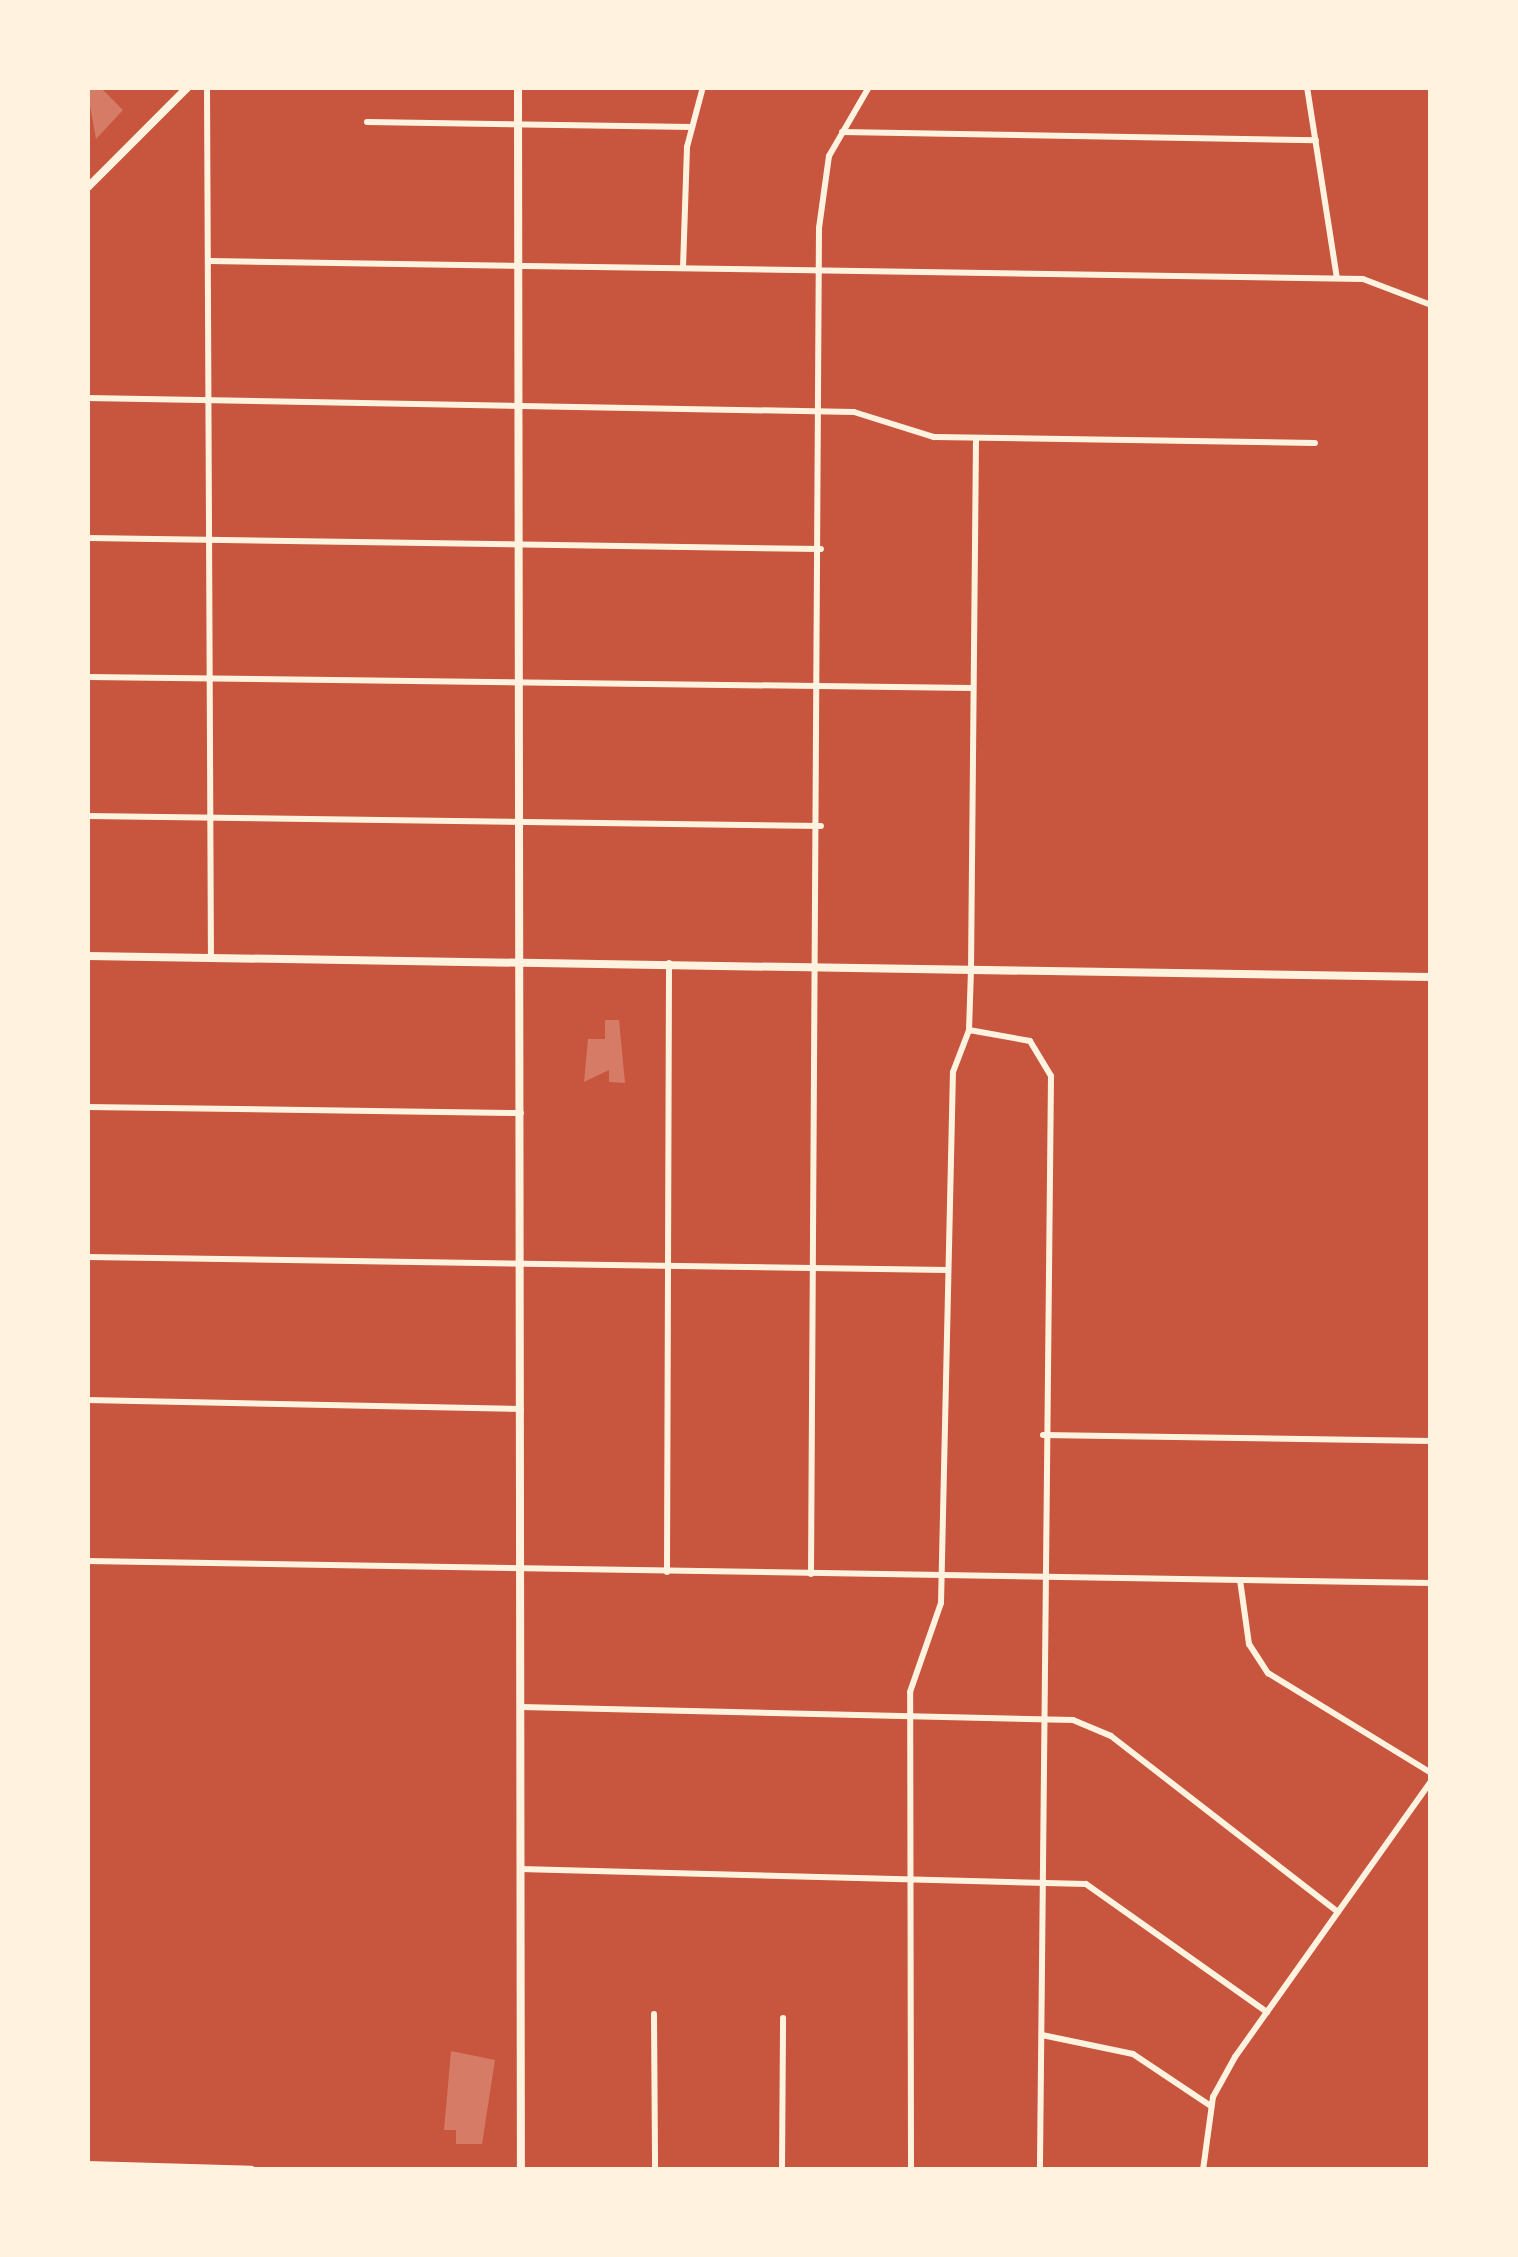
<!DOCTYPE html>
<html>
<head>
<meta charset="utf-8">
<style>
	body { margin:0 }
	#map { position:relative; width:1518px; height:2257px; overflow:hidden; background:#c8553d; font-family:"Fira Sans",sans-serif }
	div>[style] { position:absolute }
	[style*='--x'] { left:calc(var(--x)*1px); top:calc(var(--y)*1px); width:calc(var(--w)*1px); rotate:calc(var(--a)*1deg) }
	.building>* { inset:0; background:#d67c66 }
	.minor>* { height:6px; margin:-3px; padding:0 3px; transform-origin:3px; border-radius:3px; background:#fff3e0 }
	.tertiary>* { height:8px; margin:-4px; padding:0 4px; transform-origin:4px; border-radius:4px; background:#fff3e0 }
	.secondary>* { height:8px; margin:-4px; padding:0 4px; transform-origin:4px; border-radius:4px; background:#fff3e0 }
	span { translate:-50% -50%; white-space:nowrap; text-align:center; line-height:1.15; -webkit-text-stroke:9px #fff3e0; paint-order:stroke }
	.frame { position:absolute; inset:0; border:90px solid #fff3e0; pointer-events:none }
</style>
</head>
<body>
<div id="map">
	<div class="building">
		<div style="clip-path:polygon(100px 87px,123px 110px,96px 139px,87px 89px)"></div>
		<div style="clip-path:polygon(605px 1020px,619px 1020px,625px 1083px,609px 1082px,609px 1070px,584px 1082px,588px 1039px,605px 1039px)"></div>
		<div style="clip-path:polygon(451px 2051px,495px 2060px,482px 2144px,456px 2144px,456px 2130px,444px 2130px)"></div>
	</div>
	<div class="minor">
		<div style="--x:207;--y:87;--w:870;--a:89.74"></div>
		<div style="--x:1307;--y:87;--w:193;--a:81.1"></div>
		<div style="--x:367;--y:122;--w:325;--a:0.9"></div>
		<div style="--x:842;--y:132;--w:474;--a:1"></div>
		<div style="--x:210;--y:261;--w:1153;--a:0.89"></div>
		<div style="--x:1363;--y:279;--w:73;--a:20.9"></div>
		<div style="--x:683;--y:268;--w:121;--a:-88.1"></div>
		<div style="--x:687;--y:147;--w:62;--a:-75.1"></div>
		<div style="--x:87;--y:398;--w:767;--a:1.05"></div>
		<div style="--x:854;--y:412;--w:84;--a:17.4"></div>
		<div style="--x:934;--y:437;--w:381;--a:0.9"></div>
		<div style="--x:87;--y:538;--w:734;--a:0.86"></div>
		<div style="--x:87;--y:677;--w:884;--a:0.71"></div>
		<div style="--x:87;--y:816;--w:734;--a:0.78"></div>
		<div style="--x:969;--y:1030;--w:62;--a:10.2"></div>
		<div style="--x:1030;--y:1041;--w:41;--a:59"></div>
		<div style="--x:1051;--y:1076;--w:1094;--a:90.58"></div>
		<div style="--x:87;--y:1107;--w:434;--a:0.8"></div>
		<div style="--x:87;--y:1257;--w:860;--a:0.87"></div>
		<div style="--x:87;--y:1400;--w:434;--a:1.2"></div>
		<div style="--x:1043;--y:1435;--w:388;--a:0.9"></div>
		<div style="--x:87;--y:1561;--w:1344;--a:0.94"></div>
		<div style="--x:667;--y:1572;--w:609;--a:-89.81"></div>
		<div style="--x:811;--y:1574;--w:1346;--a:-89.66"></div>
		<div style="--x:819;--y:228;--w:73;--a:-82.1"></div>
		<div style="--x:829;--y:156;--w:80;--a:-59.9"></div>
		<div style="--x:1240;--y:1580;--w:65;--a:82"></div>
		<div style="--x:1249;--y:1644;--w:35;--a:57"></div>
		<div style="--x:1268;--y:1673;--w:191;--a:31.5"></div>
		<div style="--x:521;--y:1707;--w:552;--a:1.35"></div>
		<div style="--x:1073;--y:1720;--w:41;--a:22.8"></div>
		<div style="--x:1111;--y:1736;--w:287;--a:37.8"></div>
		<div style="--x:520;--y:1869;--w:566;--a:1.52"></div>
		<div style="--x:1086;--y:1884;--w:222;--a:35.3"></div>
		<div style="--x:654;--y:2014;--w:156;--a:89.6"></div>
		<div style="--x:1042;--y:2035;--w:93;--a:11.8"></div>
		<div style="--x:1133;--y:2054;--w:94;--a:33.7"></div>
		<div style="--x:782;--y:2170;--w:152;--a:-89.6"></div>
		<div style="--x:911;--y:2170;--w:478;--a:-90.1"></div>
		<div style="--x:910;--y:1692;--w:94;--a:-70.8"></div>
		<div style="--x:941;--y:1603;--w:531;--a:-88.71"></div>
		<div style="--x:953;--y:1072;--w:45;--a:-69.1"></div>
		<div style="--x:969;--y:1030;--w:60;--a:-88.1"></div>
		<div style="--x:971;--y:970;--w:532;--a:-89.46"></div>
		<div style="--x:1203;--y:2170;--w:74;--a:-82.2"></div>
		<div style="--x:1213;--y:2097;--w:46;--a:-61.2"></div>
		<div style="--x:1235;--y:2057;--w:339;--a:-54.6"></div>
	</div>
	<div class="tertiary">
		<div style="--x:87;--y:2165;--w:164;--a:1.7"></div>
	</div>
	<div class="secondary">
		<div style="--x:518;--y:87;--w:2083;--a:89.92"></div>
		<div style="--x:87;--y:188;--w:143;--a:-45"></div>
		<div style="--x:87;--y:956;--w:1344;--a:0.9"></div>
	</div>
	<div class="frame"></div>
</div>
</body>
</html>
